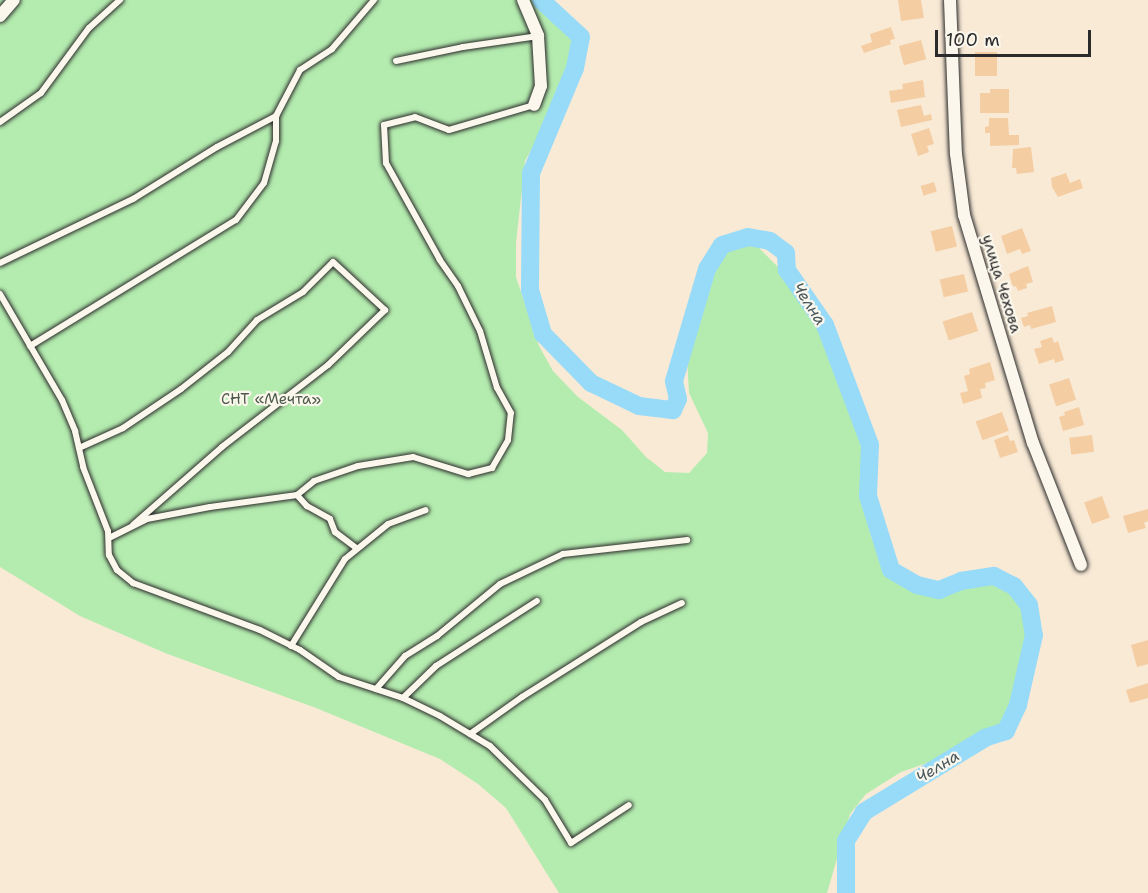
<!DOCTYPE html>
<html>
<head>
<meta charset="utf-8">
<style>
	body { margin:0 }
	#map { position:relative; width:1148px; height:893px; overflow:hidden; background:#f9ead6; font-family:"Shantell Sans",sans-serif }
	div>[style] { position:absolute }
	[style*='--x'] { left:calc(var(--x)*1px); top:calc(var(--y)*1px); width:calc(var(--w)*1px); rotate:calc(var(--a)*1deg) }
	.green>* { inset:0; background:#b4ecaf }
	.river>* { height:18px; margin:-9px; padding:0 9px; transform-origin:9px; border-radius:9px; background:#97dbf9 }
	.building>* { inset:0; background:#f4cda3; transform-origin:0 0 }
	.roads { filter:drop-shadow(0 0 2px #2b2b2b) drop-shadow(0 0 2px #2b2b2b) }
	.service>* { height:6px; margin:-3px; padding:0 3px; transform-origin:3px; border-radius:3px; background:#fbf7ec }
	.minor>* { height:12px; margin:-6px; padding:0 6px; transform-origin:6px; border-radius:6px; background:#fbf7ec }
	span { translate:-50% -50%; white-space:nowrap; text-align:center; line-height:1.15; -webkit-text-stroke:4.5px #fbf7ec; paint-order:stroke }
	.street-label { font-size:15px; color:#2b2b2b }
	.park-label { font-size:15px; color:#4d5b4c }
	.water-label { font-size:16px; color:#46575e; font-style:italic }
	.scale { position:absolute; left:935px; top:30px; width:156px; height:27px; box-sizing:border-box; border:3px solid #2b2b2b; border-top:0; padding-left:8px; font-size:18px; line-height:21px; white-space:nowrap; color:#2b2b2b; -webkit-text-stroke:4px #fbf7ec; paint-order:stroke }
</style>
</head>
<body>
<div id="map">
	<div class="green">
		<div style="clip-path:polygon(0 0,548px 0,577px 42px,578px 55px,571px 78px,525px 161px,516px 243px,516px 277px,539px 346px,553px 371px,578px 397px,622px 430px,646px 457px,665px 472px,689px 473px,707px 453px,708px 433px,689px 393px,685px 323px,689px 307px,715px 247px,729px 239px,751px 240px,791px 280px,824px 332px,853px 407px,866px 472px,871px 537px,882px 559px,897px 570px,938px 585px,984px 571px,1001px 577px,1016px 586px,1024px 604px,1028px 624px,1016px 710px,1008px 727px,1003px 731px,991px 729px,978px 733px,942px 758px,901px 772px,866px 794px,850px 814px,827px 893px,559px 893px,506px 808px,478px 784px,440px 759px,316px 708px,165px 653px,80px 616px,0 567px)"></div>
	</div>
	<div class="river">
		<div style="--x:541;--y:0;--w:54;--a:42.8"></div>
		<div style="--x:581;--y:37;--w:32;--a:101"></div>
		<div style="--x:575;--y:68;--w:114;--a:112.7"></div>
		<div style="--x:531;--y:173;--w:117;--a:90.5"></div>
		<div style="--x:530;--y:290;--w:46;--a:73.5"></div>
		<div style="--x:543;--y:334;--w:69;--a:45.6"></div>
		<div style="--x:591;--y:383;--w:53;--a:25.6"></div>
		<div style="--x:639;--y:406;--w:34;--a:7"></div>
		<div style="--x:673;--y:410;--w:12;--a:-66"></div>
		<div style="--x:678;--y:399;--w:18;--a:-103"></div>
		<div style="--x:674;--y:381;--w:117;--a:-73.6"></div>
		<div style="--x:707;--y:269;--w:28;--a:-58"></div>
		<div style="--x:722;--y:245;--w:27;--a:-17"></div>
		<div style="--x:748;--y:237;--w:22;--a:10"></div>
		<div style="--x:770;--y:241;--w:20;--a:37"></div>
		<div style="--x:786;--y:253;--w:17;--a:87"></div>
		<div style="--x:787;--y:270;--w:67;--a:55.4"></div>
		<div style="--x:825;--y:325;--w:128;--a:69.4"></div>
		<div style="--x:870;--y:445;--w:51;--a:92.2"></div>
		<div style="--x:868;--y:496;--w:77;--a:72.7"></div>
		<div style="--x:891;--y:570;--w:30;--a:30"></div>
		<div style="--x:917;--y:585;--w:23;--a:13"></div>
		<div style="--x:939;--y:590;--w:24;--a:-22"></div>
		<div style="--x:961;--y:581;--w:33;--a:-9"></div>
		<div style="--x:994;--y:576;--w:22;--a:27"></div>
		<div style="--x:1014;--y:586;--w:24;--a:52"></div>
		<div style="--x:1029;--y:605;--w:30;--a:81"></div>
		<div style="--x:1034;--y:635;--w:72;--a:102.9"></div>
		<div style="--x:1018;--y:705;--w:29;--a:115"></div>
		<div style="--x:1006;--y:731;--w:22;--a:162"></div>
		<div style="--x:985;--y:738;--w:142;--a:148.6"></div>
		<div style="--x:864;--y:812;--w:34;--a:122"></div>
		<div style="--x:846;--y:841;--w:52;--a:90"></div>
	</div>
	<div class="building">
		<div style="clip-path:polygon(898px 0,921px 0,924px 18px,901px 21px)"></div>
		<div style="clip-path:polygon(891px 27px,895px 39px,890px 40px,891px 44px,864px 53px,861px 46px,872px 42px,870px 34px)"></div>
		<div style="left:921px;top:40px;width:20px;height:23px;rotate:75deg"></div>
		<div style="left:975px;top:52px;width:22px;height:24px"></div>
		<div style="clip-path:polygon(923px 80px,925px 97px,891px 103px,889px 91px,903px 89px,902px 84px)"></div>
		<div style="clip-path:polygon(990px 89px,1009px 89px,1009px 113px,980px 113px,980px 93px,990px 93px)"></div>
		<div style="clip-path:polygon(921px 105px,924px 116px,931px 114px,932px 120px,901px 127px,897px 110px)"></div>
		<div style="clip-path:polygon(989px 118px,1008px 118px,1009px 135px,1019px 135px,1019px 145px,990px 146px,990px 133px,985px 133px,985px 127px,989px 126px)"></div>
		<div style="clip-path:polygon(929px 128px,934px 144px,927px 146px,929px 152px,918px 156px,911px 134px)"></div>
		<div style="clip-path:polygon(1031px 147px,1034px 172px,1017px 174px,1016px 168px,1012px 168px,1013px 149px)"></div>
		<div style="clip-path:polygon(1066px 173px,1070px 183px,1080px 179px,1083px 188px,1058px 197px,1052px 187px,1051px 178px)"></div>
		<div style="left:934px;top:182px;width:10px;height:14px;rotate:73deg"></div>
		<div style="left:952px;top:226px;width:21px;height:22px;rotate:76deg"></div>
		<div style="clip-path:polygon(1022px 228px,1031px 251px,1022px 254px,1020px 249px,1007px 254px,1001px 236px)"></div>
		<div style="clip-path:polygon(1028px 266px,1033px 282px,1026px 284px,1027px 288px,1018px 291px,1016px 286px,1013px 287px,1009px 274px)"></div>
		<div style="left:964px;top:274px;width:18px;height:25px;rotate:77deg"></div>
		<div style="clip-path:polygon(1052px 306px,1056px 322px,1031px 329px,1030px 325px,1024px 327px,1021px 318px,1028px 316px,1027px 313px)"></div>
		<div style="left:972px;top:312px;width:20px;height:31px;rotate:72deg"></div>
		<div style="clip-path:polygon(1052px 337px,1054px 343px,1058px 341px,1064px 360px,1055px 363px,1054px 359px,1039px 364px,1034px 349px,1042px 347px,1040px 341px)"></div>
		<div style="clip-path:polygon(990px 362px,995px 380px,985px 383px,986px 388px,980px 389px,982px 398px,963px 404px,960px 393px,968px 391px,964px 376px,970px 374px,969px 369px)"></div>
		<div style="left:1069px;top:378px;width:23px;height:21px;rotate:72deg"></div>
		<div style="clip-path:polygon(1079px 407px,1084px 425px,1063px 431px,1059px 417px,1065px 415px,1064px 412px)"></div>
		<div style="left:1002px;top:412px;width:20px;height:28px;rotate:70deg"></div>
		<div style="clip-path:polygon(1008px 435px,1010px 441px,1014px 440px,1018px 452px,1000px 458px,994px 440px)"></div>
		<div style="left:1092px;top:435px;width:17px;height:23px;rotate:83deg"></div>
		<div style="left:1102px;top:496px;width:23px;height:19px;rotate:70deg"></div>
		<div style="clip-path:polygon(1148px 509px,1148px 521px,1144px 523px,1146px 528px,1128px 533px,1123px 516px)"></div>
		<div style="clip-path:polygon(1148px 640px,1148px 664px,1137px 667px,1131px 645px)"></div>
		<div style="clip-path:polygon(1148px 683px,1148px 698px,1130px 703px,1126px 690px)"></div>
	</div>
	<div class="roads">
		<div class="service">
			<div style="--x:396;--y:61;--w:68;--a:-11.8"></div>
			<div style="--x:463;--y:47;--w:76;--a:-8.3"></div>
			<div style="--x:0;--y:122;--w:50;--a:-35.3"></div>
			<div style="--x:41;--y:93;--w:81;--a:-53.6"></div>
			<div style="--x:89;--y:28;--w:42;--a:-42.1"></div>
			<div style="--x:0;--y:263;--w:148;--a:-25.7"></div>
			<div style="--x:133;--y:199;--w:99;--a:-31.8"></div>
			<div style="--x:217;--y:147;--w:67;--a:-27.7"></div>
			<div style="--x:0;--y:294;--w:123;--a:59.7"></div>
			<div style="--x:62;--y:400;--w:34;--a:67"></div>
			<div style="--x:75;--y:431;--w:37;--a:77"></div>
			<div style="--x:83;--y:467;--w:69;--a:68.7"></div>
			<div style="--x:108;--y:531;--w:24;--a:88"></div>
			<div style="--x:109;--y:555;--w:17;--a:62"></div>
			<div style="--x:117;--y:570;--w:21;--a:39"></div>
			<div style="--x:133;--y:583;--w:135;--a:20.3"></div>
			<div style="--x:260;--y:630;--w:45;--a:26.6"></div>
			<div style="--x:300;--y:650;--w:47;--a:34.7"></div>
			<div style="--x:339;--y:677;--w:67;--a:18.2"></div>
			<div style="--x:403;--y:698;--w:41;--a:25.9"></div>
			<div style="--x:440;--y:716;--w:58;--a:31"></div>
			<div style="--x:490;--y:746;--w:77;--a:44.5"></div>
			<div style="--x:545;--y:800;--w:50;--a:58.8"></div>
			<div style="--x:571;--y:843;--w:69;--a:-33.2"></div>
			<div style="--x:30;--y:346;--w:241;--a:-31.5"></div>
			<div style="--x:236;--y:220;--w:46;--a:-52.9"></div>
			<div style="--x:264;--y:183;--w:44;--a:-74.1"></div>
			<div style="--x:276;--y:141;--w:25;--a:-90"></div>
			<div style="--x:276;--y:116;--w:52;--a:-62.4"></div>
			<div style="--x:300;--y:70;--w:38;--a:-33"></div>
			<div style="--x:332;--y:49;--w:65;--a:-49.4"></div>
			<div style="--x:79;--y:448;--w:48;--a:-24.4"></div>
			<div style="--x:123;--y:428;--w:70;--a:-33.9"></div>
			<div style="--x:181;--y:389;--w:60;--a:-38.2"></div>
			<div style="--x:228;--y:352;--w:43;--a:-47.8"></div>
			<div style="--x:257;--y:320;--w:54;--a:-31.3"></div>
			<div style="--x:303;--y:292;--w:42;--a:-45"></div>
			<div style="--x:333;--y:262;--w:71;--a:42.7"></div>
			<div style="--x:385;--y:310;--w:79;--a:136"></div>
			<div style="--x:328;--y:365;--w:134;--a:142.3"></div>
			<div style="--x:222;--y:447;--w:118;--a:138.8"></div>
			<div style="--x:297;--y:495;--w:22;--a:-39"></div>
			<div style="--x:314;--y:481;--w:46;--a:-18.8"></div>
			<div style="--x:358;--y:466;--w:56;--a:-9.3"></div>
			<div style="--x:413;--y:457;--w:58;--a:17.2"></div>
			<div style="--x:468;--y:474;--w:25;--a:-14"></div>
			<div style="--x:492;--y:468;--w:32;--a:-60"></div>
			<div style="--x:508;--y:440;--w:27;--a:-84"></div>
			<div style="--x:511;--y:413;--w:29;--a:-119"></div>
			<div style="--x:497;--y:388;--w:59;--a:-106.6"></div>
			<div style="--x:480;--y:331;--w:50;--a:-116.1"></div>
			<div style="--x:458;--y:286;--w:32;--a:-125"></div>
			<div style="--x:440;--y:260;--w:111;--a:-119.1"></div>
			<div style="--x:386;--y:163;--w:38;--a:-93"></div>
			<div style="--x:384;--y:125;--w:32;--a:-14"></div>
			<div style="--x:415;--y:117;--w:36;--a:21"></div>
			<div style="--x:449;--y:130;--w:89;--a:-16.4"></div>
			<div style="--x:109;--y:538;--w:42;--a:-26.6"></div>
			<div style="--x:147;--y:519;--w:64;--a:-10.8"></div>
			<div style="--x:210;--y:507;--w:88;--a:-7.9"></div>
			<div style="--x:297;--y:495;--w:15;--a:48"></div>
			<div style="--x:307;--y:506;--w:26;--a:29"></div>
			<div style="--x:330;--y:519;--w:14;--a:69"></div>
			<div style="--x:335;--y:532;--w:26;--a:37"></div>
			<div style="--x:291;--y:646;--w:102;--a:-58.2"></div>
			<div style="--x:345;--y:559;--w:55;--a:-39.1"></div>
			<div style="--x:388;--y:524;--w:40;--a:-20.2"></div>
			<div style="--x:376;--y:689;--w:44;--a:-48.7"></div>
			<div style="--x:405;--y:656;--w:38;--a:-32"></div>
			<div style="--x:437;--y:636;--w:82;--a:-39.5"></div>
			<div style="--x:500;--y:584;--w:70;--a:-25.5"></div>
			<div style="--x:563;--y:554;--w:125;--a:-6.4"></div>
			<div style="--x:403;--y:698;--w:46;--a:-44.1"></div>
			<div style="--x:436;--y:666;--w:120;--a:-32.8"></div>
			<div style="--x:470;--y:734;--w:64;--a:-35.4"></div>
			<div style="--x:522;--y:697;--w:141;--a:-32.2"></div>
			<div style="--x:641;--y:622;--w:45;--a:-24.9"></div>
		</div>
		<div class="minor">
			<div style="--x:523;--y:0;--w:39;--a:67"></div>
			<div style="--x:538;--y:36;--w:50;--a:86.6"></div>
			<div style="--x:541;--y:86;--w:20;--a:110"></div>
			<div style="--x:950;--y:0;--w:154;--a:87.8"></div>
			<div style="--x:956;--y:154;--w:62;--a:82.5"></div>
			<div style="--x:964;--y:215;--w:238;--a:73.2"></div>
			<div style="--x:1033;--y:443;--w:131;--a:68.5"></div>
			<div style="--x:0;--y:16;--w:21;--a:-49"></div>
		</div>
	</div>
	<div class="street-label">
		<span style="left:1001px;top:284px;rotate:73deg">улица Чехова</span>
	</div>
	<div class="park-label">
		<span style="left:271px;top:400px">СНТ «Мечта»</span>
	</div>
	<div class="water-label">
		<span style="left:809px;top:304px;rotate:57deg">Челна</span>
		<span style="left:938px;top:767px;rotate:-32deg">Челна</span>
	</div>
	<div class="scale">100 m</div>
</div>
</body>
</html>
